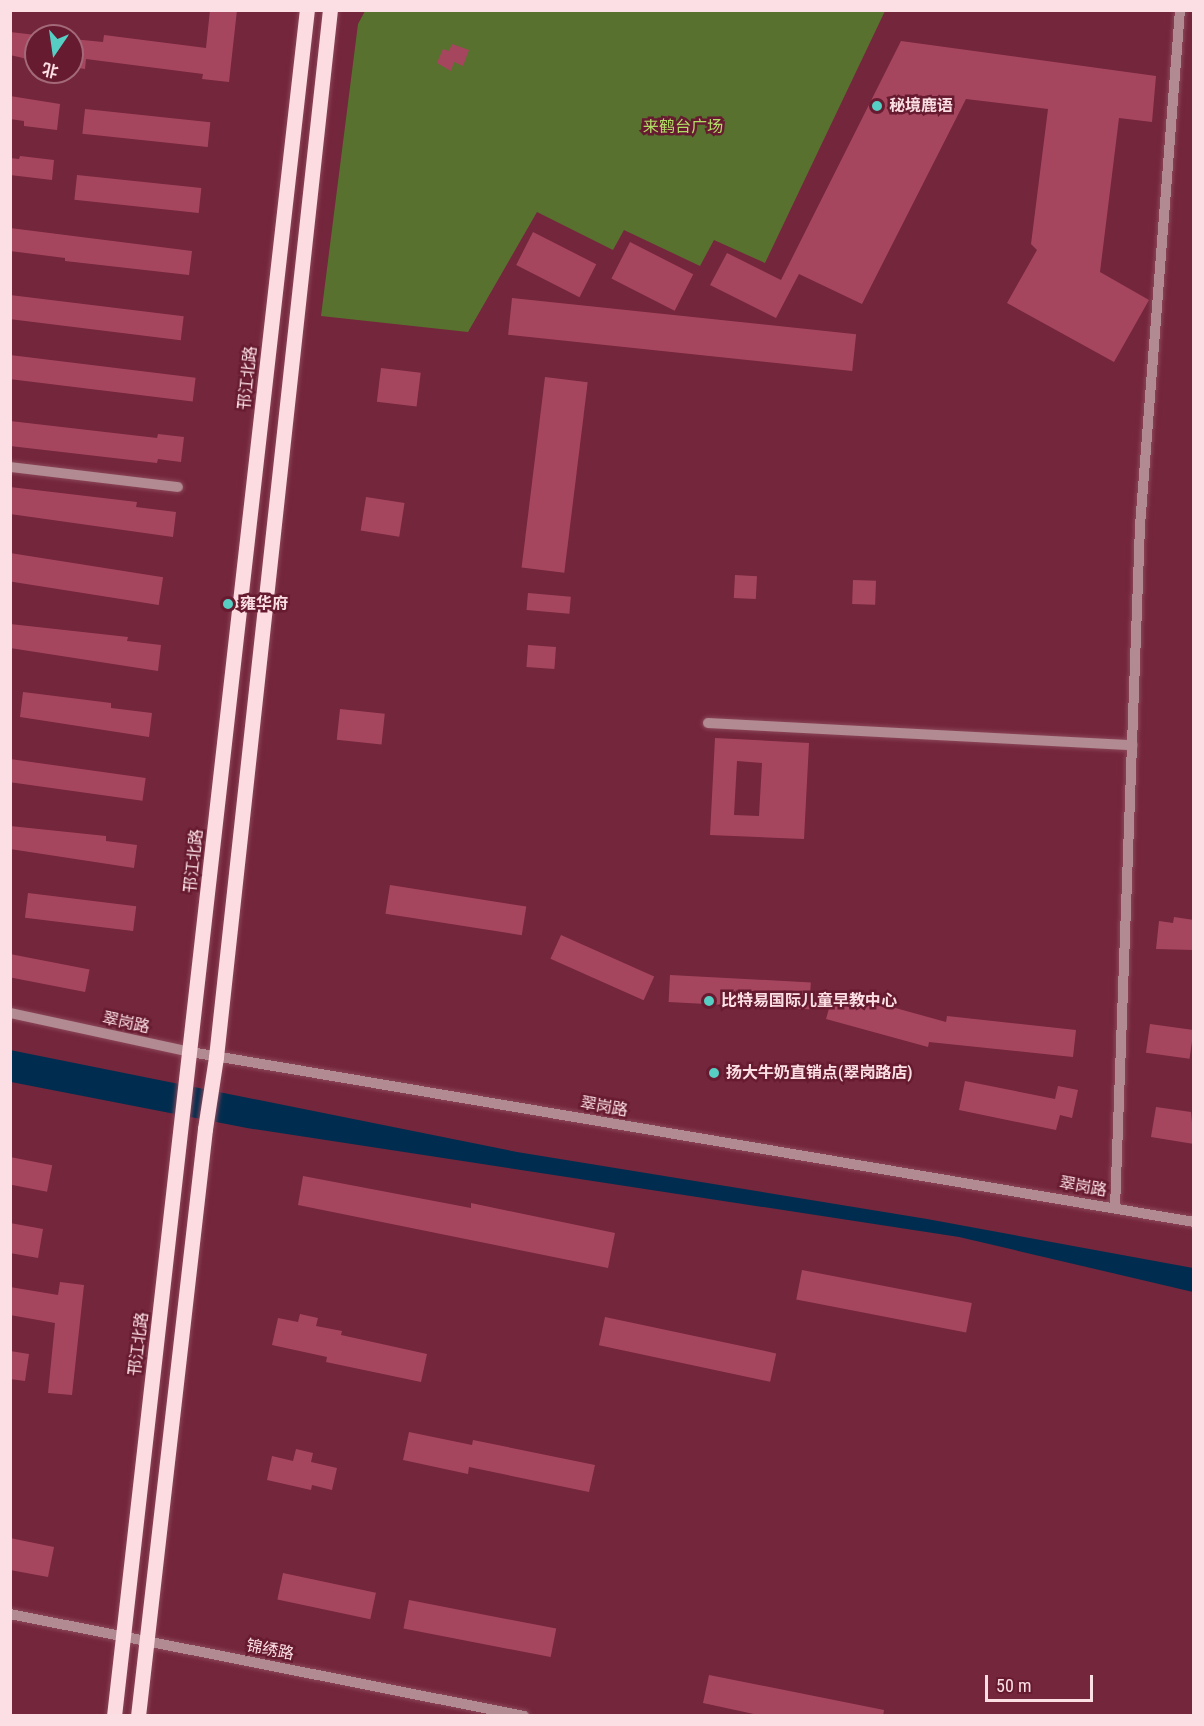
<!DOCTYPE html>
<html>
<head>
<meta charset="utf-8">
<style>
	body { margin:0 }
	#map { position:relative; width:1204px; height:1726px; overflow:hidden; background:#74263c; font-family:"Roboto Condensed","Noto Sans SC",sans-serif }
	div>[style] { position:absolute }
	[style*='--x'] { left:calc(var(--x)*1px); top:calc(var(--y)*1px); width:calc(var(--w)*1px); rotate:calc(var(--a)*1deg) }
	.green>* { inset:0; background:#58712f }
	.water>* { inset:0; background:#002d4f }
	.building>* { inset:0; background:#a6465e; transform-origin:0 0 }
	.roads { filter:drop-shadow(0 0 2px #8c475a) drop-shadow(0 0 2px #8c475a) }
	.minor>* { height:10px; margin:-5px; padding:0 5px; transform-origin:5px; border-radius:5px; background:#b28a91 }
	.major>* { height:15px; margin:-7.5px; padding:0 7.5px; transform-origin:7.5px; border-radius:7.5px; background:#fddce1 }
	.dots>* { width:16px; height:16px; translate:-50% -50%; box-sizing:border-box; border:3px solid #671b31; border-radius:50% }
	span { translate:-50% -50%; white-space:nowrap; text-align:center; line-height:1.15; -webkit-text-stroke:5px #671b31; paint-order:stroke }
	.poi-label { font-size:16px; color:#fcdfe4; font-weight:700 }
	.left { translate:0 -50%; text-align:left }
	.park-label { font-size:16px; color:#b0de65 }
	.street-label { font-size:16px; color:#fcdfe4 }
	.frame { position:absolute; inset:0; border:12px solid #fcdfe4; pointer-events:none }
	.north { position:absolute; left:24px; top:24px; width:60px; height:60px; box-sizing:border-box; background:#671b31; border:2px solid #a36979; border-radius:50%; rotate:193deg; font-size:16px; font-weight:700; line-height:24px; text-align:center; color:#fcdfe4 }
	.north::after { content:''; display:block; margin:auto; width:21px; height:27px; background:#56cec3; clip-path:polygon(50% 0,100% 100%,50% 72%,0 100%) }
	.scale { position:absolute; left:985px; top:1675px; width:108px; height:27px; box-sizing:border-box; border:3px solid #fcdfe4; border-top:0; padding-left:8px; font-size:18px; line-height:21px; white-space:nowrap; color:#fcdfe4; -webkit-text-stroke:4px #671b31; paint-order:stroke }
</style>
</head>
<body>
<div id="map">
	<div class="green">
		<div style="clip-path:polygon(365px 11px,885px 11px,765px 263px,714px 240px,700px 266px,624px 230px,613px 250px,537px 212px,468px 332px,321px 316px,358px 24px)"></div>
	</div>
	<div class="water">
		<div style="clip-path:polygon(10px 1050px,517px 1152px,927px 1219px,1193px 1268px,1193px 1292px,959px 1237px,247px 1128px,11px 1082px)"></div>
	</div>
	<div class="building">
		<div style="clip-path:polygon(210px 10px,237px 10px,229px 82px,202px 79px,203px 74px,86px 59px,85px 69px,72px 67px,72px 39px,103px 42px,104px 35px,206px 48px)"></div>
		<div style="clip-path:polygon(10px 32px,36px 35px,36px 61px,10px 55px)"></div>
		<div style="clip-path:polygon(901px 41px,1156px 76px,1152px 122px,1119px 118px,1100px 272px,1149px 300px,1114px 362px,1007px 303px,1037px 250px,1031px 244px,1048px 109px,966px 99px,862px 304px,799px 274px,776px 318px,710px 285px,727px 253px,781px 280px)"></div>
		<div style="clip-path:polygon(452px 44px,469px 50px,463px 66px,454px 62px,451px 71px,437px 63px,443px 49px,449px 51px)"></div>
		<div style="clip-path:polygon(10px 96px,60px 104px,57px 130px,24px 126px,24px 121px,10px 119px)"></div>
		<div style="left:85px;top:109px;width:126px;height:25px;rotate:6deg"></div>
		<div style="clip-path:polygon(20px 156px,54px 160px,52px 180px,10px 175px,10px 158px,19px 159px)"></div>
		<div style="left:77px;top:175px;width:125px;height:25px;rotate:6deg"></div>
		<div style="clip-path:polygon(10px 228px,192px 251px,189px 275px,65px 261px,65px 258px,10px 251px)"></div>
		<div style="left:533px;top:232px;width:71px;height:37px;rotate:27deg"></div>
		<div style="left:630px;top:242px;width:71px;height:41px;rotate:27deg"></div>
		<div style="left:10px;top:295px;width:175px;height:24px;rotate:7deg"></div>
		<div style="left:512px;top:298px;width:346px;height:37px;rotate:6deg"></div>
		<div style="left:10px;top:355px;width:187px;height:24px;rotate:7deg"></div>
		<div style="left:381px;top:368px;width:40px;height:34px;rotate:7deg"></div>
		<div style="left:545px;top:377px;width:43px;height:192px;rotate:7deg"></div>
		<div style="clip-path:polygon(10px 421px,157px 438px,158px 434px,184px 437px,181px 462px,158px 459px,157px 463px,10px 446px)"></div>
		<div style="clip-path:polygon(10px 487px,137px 502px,136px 507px,176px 512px,173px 537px,10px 514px)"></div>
		<div style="left:366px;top:497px;width:39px;height:34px;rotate:9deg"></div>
		<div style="left:10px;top:553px;width:155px;height:28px;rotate:9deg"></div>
		<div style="left:735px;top:575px;width:22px;height:23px;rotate:3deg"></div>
		<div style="left:853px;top:580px;width:23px;height:24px;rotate:2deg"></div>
		<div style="left:528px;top:593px;width:43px;height:17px;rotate:5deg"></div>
		<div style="clip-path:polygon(10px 624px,128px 637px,127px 641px,161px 645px,158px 671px,10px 648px)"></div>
		<div style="left:528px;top:645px;width:28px;height:22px;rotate:4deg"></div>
		<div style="clip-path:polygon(23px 692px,111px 703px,111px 708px,152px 713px,149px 737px,20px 717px)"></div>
		<div style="left:340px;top:709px;width:45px;height:31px;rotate:6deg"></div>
		<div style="clip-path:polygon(evenodd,715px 738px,809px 743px,804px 839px,710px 835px,715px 738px,737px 761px,762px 763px,759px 816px,734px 815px,737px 761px)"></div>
		<div style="left:10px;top:759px;width:137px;height:23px;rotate:8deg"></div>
		<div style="clip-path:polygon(10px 826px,106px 836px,106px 841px,137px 845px,134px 868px,10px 849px)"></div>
		<div style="left:390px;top:885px;width:138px;height:29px;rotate:9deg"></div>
		<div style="left:28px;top:893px;width:109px;height:25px;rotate:7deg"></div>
		<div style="clip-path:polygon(1174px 917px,1194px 920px,1194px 950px,1156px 949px,1159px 921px,1173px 923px)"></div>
		<div style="left:561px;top:935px;width:102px;height:26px;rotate:24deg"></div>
		<div style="left:10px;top:954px;width:81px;height:23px;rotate:11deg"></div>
		<div style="left:670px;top:975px;width:141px;height:27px;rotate:3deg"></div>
		<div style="clip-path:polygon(834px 991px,946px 1022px,947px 1016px,1076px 1030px,1073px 1057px,929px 1042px,928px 1047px,826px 1019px)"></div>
		<div style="left:1150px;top:1024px;width:44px;height:29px;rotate:8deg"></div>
		<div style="clip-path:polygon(965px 1081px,1055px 1099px,1058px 1086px,1078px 1090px,1072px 1118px,1060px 1115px,1056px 1130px,959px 1110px)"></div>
		<div style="clip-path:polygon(1156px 1107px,1191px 1112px,1194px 1144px,1151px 1137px)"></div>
		<div style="left:10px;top:1157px;width:43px;height:27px;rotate:11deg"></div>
		<div style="clip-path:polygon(303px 1176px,471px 1208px,471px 1203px,615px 1233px,608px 1268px,298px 1205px)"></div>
		<div style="clip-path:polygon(10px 1223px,43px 1229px,38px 1258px,10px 1253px)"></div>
		<div style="left:802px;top:1270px;width:173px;height:30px;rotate:11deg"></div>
		<div style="clip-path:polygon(60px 1282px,84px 1285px,72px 1395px,48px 1393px,55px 1323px,10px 1315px,10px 1287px,58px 1295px)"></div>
		<div style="clip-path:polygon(300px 1314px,318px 1318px,316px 1326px,342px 1331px,341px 1335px,427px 1354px,421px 1382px,326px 1362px,327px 1357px,272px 1345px,278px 1318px,298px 1322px)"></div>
		<div style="left:605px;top:1317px;width:175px;height:29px;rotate:12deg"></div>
		<div style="clip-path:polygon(10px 1351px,29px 1354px,25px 1381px,10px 1379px)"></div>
		<div style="clip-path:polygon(409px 1432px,472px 1445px,473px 1440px,595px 1465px,589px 1492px,469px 1467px,468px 1474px,403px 1460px)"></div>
		<div style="clip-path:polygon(296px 1449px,313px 1453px,311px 1462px,337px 1468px,332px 1490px,312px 1485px,311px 1490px,267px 1480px,272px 1456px,293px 1461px)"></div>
		<div style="clip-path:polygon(10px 1538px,54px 1547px,48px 1577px,10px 1570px)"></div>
		<div style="left:283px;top:1573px;width:95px;height:27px;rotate:12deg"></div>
		<div style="left:409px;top:1600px;width:150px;height:29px;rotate:11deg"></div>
		<div style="clip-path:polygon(709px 1675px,884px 1710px,883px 1716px,763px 1716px,703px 1703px)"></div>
	</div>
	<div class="roads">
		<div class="minor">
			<div style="--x:10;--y:467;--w:169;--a:6.8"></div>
			<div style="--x:708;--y:723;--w:425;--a:3"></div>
			<div style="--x:10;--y:1013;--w:185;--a:12.2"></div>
			<div style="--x:191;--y:1052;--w:1017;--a:9.62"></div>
			<div style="--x:1115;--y:1208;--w:682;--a:-87.9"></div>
			<div style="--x:1140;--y:526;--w:518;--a:-85.57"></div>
			<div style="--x:10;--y:1614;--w:524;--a:11.22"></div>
		</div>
		<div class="major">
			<div style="--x:114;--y:1716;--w:1717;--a:-83.55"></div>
			<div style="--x:138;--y:1716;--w:591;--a:-83.49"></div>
			<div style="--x:205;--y:1129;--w:73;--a:-81.3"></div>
			<div style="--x:216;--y:1057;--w:1053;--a:-83.79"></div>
		</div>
	</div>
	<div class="dots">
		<div style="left:877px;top:106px;background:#56cec3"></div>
		<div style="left:228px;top:604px;background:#56cec3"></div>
		<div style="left:709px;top:1001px;background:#56cec3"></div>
		<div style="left:714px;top:1073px;background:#56cec3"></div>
	</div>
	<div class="poi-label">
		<span class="left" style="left:889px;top:106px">秘境鹿语</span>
		<span class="left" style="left:240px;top:604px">雍华府</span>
		<span class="left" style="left:721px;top:1001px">比特易国际儿童早教中心</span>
		<span class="left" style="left:726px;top:1073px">扬大牛奶直销点(翠岗路店)</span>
	</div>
	<div class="park-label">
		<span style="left:683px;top:127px">来鹤台广场</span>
	</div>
	<div class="street-label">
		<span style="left:248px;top:378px;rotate:-84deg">邗江北路</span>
		<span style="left:194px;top:861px;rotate:-84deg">邗江北路</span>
		<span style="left:126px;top:1023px;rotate:12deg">翠岗路</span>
		<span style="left:604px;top:1107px;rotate:10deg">翠岗路</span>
		<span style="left:1083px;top:1187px;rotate:10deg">翠岗路</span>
		<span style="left:139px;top:1344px;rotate:-83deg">邗江北路</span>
		<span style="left:270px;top:1650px;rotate:11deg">锦绣路</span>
	</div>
	<div class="frame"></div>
	<div class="north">北</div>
	<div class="scale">50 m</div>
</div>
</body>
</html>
